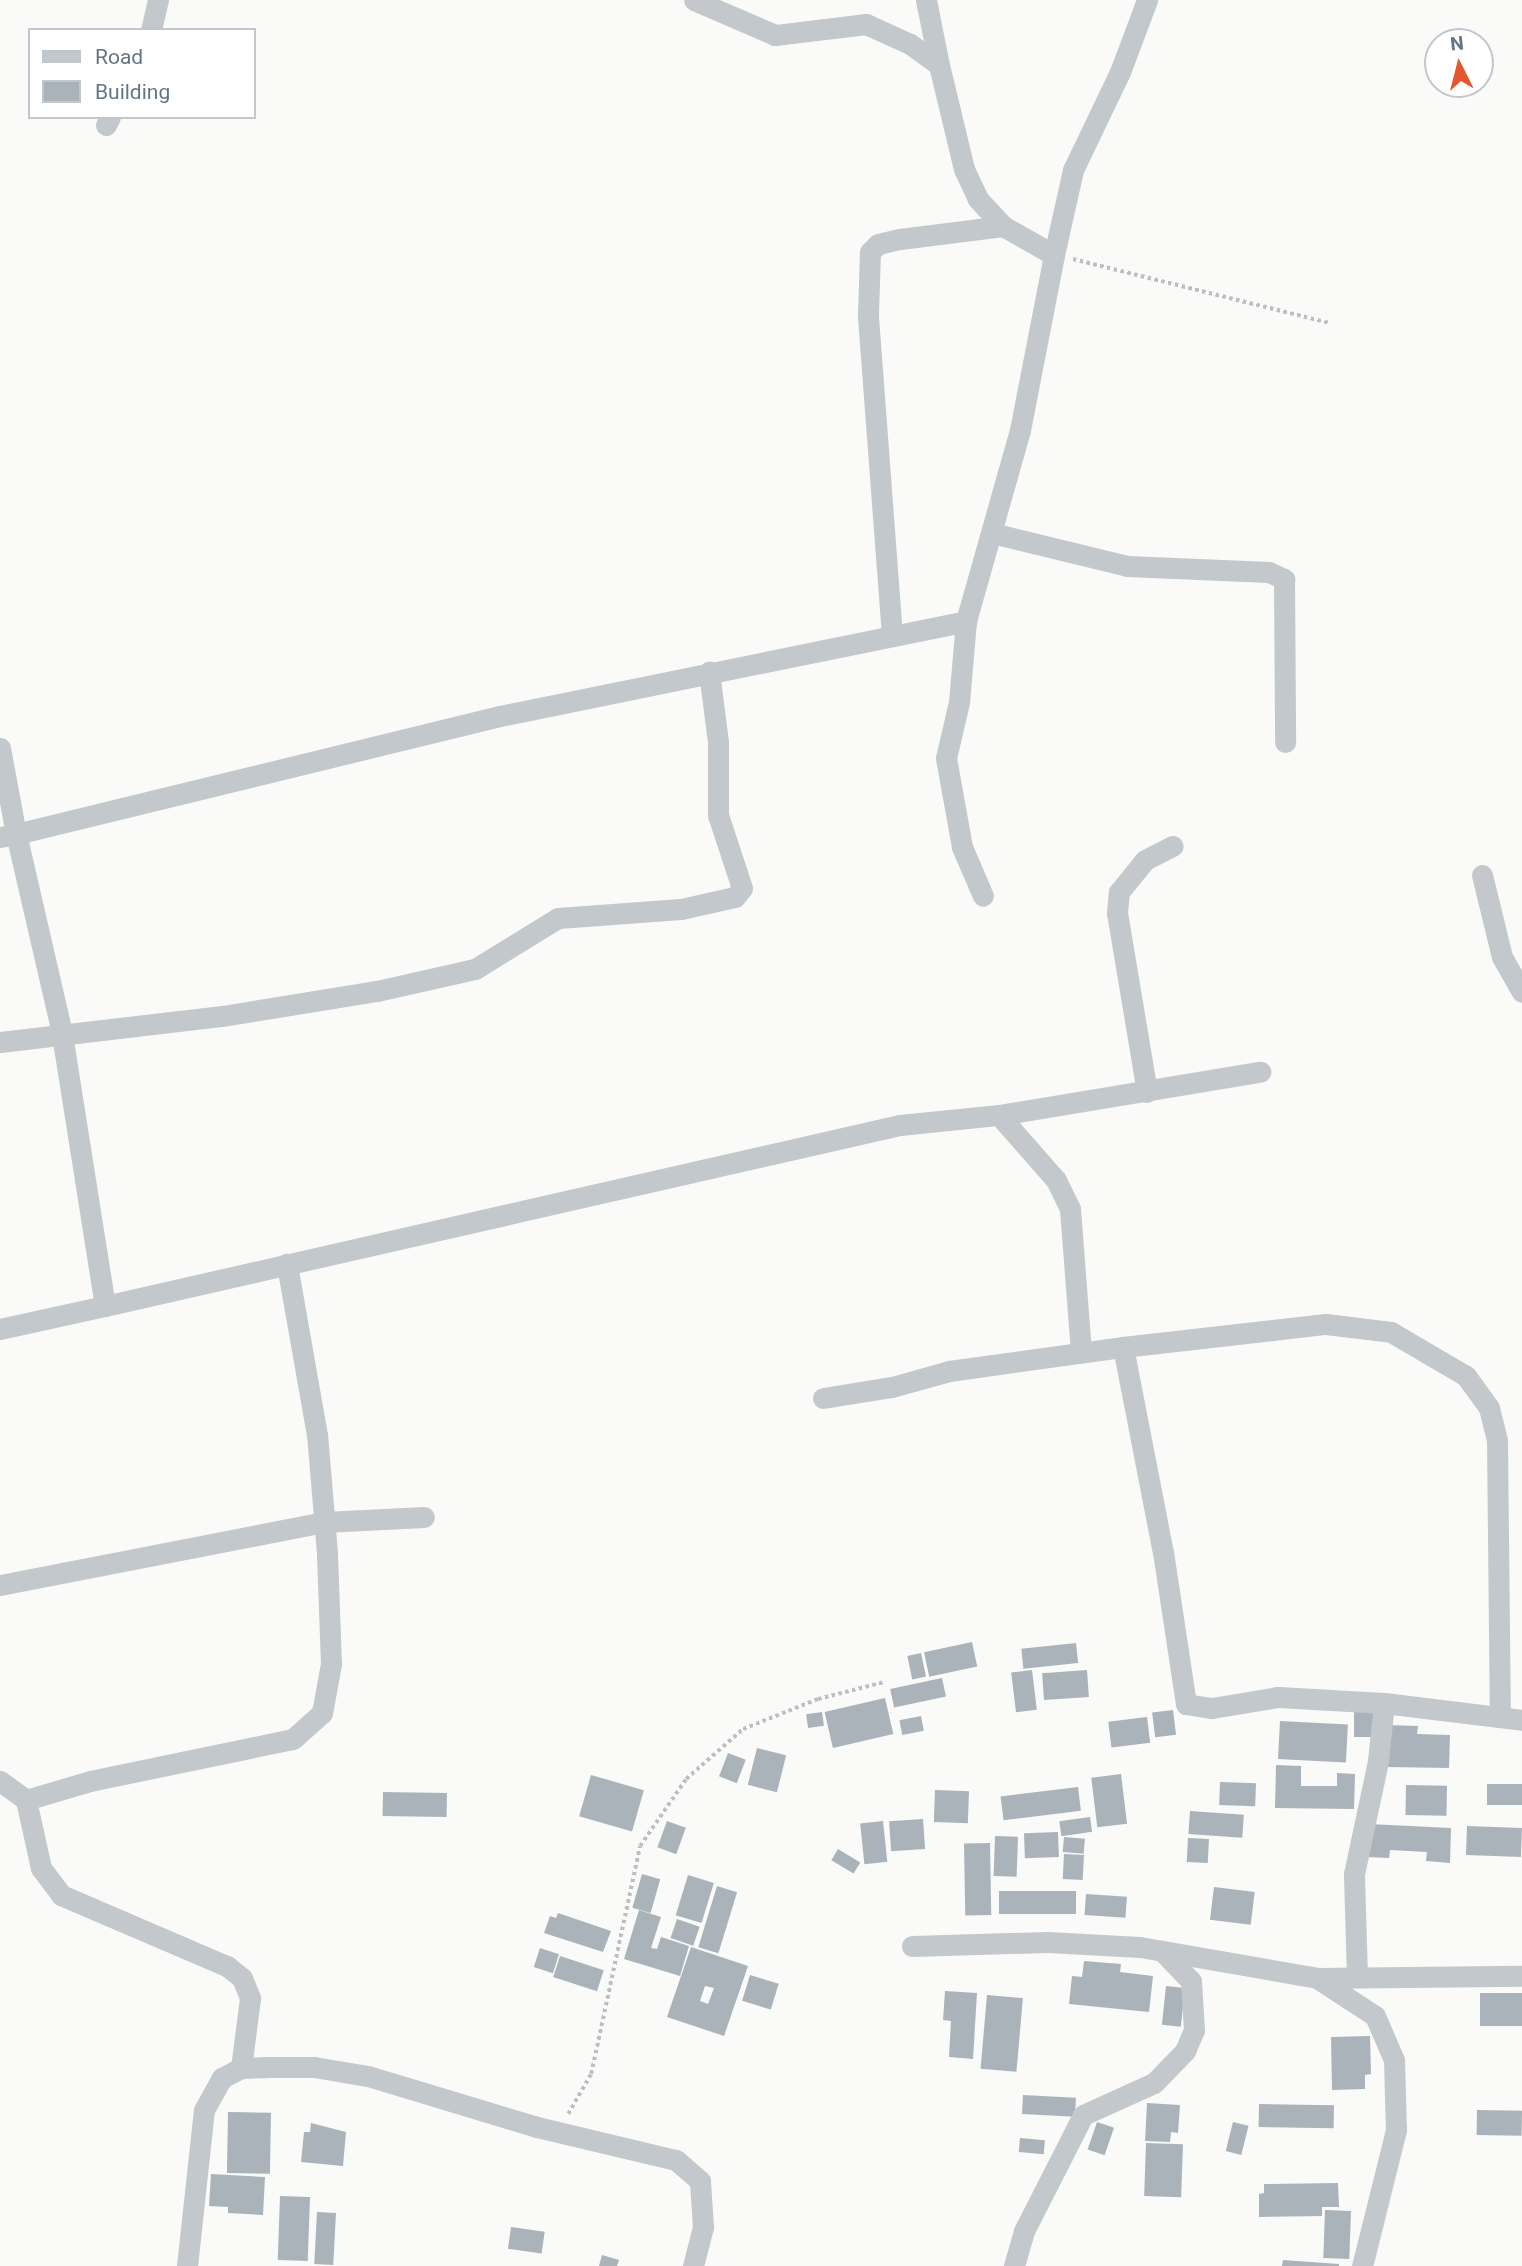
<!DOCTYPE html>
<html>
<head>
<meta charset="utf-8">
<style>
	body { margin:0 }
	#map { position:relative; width:1522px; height:2266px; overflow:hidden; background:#fafaf8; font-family:Roboto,sans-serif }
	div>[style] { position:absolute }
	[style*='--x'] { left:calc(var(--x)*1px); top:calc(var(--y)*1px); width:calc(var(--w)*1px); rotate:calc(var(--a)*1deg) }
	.building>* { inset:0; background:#aab3b9; transform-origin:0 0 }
	.path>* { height:3.5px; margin-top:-1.75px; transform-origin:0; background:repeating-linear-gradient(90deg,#bbbfc2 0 3.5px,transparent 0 7px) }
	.minor>* { height:21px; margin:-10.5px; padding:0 10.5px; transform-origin:10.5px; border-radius:10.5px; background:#c3c8cc }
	span { translate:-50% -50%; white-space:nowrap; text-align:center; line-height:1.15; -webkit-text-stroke:7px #fff; paint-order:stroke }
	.legend { position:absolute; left:28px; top:28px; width:228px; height:91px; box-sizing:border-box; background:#fff; border:2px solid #c1c8cd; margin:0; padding:9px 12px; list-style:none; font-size:21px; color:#657683 }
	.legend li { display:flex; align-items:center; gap:14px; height:35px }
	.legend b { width:35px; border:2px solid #c1c8cd }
	.north { position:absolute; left:1424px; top:28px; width:70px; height:70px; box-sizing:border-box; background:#fff; border:2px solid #c1c8cd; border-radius:50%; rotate:354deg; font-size:19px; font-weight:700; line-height:28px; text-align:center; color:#657683 }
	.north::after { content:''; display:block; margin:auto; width:24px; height:32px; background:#e4572e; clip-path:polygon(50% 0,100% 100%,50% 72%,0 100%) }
</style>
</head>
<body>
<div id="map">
	<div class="building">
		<div style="left:972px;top:1642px;width:25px;height:49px;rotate:78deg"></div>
		<div style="left:1076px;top:1643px;width:20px;height:55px;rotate:84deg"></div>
		<div style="left:921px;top:1653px;width:24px;height:14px;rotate:78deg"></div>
		<div style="left:1032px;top:1670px;width:40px;height:21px;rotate:83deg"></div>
		<div style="left:1087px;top:1670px;width:27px;height:45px;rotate:86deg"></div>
		<div style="left:942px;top:1678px;width:19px;height:53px;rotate:78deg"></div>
		<div style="left:885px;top:1698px;width:37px;height:62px;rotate:77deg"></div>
		<div style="left:1354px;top:1709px;width:21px;height:28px"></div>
		<div style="left:1173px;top:1710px;width:25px;height:21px;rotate:83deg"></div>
		<div style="left:822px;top:1712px;width:14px;height:16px;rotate:82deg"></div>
		<div style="left:921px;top:1716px;width:15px;height:22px;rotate:79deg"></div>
		<div style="left:1147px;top:1717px;width:26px;height:39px;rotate:83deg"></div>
		<div style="left:1280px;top:1721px;width:68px;height:38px;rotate:3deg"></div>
		<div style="clip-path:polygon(1387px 1725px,1418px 1726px,1417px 1734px,1450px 1735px,1449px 1768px,1386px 1767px)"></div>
		<div style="left:757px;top:1748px;width:30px;height:38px;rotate:14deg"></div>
		<div style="left:728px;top:1753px;width:19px;height:25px;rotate:21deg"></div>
		<div style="clip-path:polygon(1276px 1765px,1301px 1766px,1301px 1786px,1337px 1786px,1337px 1773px,1355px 1774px,1354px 1809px,1275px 1808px)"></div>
		<div style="left:1121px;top:1774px;width:50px;height:30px;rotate:83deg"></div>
		<div style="left:591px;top:1775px;width:55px;height:43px;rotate:16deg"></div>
		<div style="left:1220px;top:1782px;width:36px;height:23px;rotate:2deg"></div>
		<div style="left:1522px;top:1784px;width:21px;height:35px;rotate:90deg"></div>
		<div style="left:1406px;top:1785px;width:41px;height:30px;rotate:1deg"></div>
		<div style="left:1078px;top:1787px;width:24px;height:78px;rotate:83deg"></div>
		<div style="left:935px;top:1790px;width:34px;height:32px;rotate:2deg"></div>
		<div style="left:383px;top:1792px;width:64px;height:24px;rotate:1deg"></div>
		<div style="left:1190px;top:1811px;width:54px;height:23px;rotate:4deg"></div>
		<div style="left:1090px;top:1817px;width:15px;height:31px;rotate:82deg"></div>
		<div style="left:923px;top:1819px;width:30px;height:34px;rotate:86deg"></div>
		<div style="left:667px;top:1821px;width:20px;height:28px;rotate:20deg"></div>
		<div style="left:883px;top:1821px;width:41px;height:23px;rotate:84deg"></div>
		<div style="clip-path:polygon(1369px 1824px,1451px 1828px,1450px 1863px,1426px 1861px,1427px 1852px,1390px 1850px,1389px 1858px,1367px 1857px)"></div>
		<div style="left:1467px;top:1826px;width:55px;height:29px;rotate:2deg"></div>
		<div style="left:1058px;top:1832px;width:25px;height:34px;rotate:88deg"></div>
		<div style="left:995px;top:1836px;width:23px;height:40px;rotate:2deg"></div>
		<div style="left:1064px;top:1837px;width:21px;height:15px;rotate:5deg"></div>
		<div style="left:1188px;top:1838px;width:21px;height:24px;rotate:3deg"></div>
		<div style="left:990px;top:1843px;width:72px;height:26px;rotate:89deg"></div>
		<div style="left:838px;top:1849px;width:26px;height:13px;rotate:31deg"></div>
		<div style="left:1064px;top:1854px;width:20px;height:25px;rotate:3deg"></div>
		<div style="left:642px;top:1874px;width:19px;height:35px;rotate:16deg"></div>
		<div style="left:688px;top:1875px;width:27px;height:42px;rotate:17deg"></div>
		<div style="left:717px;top:1886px;width:21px;height:64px;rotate:17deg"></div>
		<div style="left:1214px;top:1887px;width:41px;height:33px;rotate:7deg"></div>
		<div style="left:999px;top:1891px;width:77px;height:23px"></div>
		<div style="left:1086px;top:1894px;width:41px;height:21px;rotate:4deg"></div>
		<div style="clip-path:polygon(639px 1910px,661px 1917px,651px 1948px,657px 1949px,661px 1937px,689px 1946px,680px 1976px,624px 1959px)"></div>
		<div style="clip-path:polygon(558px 1913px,611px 1931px,603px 1952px,544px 1933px,550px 1916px,556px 1918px)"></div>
		<div style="left:677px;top:1919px;width:24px;height:20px;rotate:19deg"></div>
		<div style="clip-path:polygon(evenodd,691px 1947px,748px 1966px,724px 2036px,667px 2017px,691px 1947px,705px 1986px,714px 1988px,708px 2004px,700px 2001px,705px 1986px)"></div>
		<div style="left:540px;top:1948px;width:20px;height:20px;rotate:18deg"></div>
		<div style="left:560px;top:1956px;width:46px;height:22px;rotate:18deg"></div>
		<div style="clip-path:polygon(1084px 1961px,1121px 1964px,1120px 1972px,1153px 1976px,1149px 2012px,1069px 2004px,1072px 1976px,1082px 1977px)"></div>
		<div style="left:750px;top:1975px;width:30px;height:27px;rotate:17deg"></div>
		<div style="left:1166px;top:1986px;width:19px;height:39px;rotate:6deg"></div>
		<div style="clip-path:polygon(945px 1991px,977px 1993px,973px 2059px,949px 2057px,951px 2021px,943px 2020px)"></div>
		<div style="left:1480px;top:1993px;width:42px;height:33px"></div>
		<div style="left:987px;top:1995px;width:36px;height:74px;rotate:5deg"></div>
		<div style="clip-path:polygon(1370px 2036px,1371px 2074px,1365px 2075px,1365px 2089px,1332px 2090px,1331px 2037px)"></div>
		<div style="left:1023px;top:2095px;width:53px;height:19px;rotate:3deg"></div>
		<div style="clip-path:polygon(1147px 2103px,1180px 2105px,1178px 2133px,1171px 2132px,1170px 2142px,1145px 2141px)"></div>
		<div style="left:1259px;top:2104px;width:75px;height:23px;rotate:1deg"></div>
		<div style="left:1477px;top:2110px;width:45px;height:25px;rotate:1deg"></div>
		<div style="left:228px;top:2112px;width:43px;height:61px;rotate:1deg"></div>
		<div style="left:1097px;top:2122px;width:18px;height:29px;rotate:19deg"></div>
		<div style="left:1233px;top:2122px;width:16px;height:30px;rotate:14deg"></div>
		<div style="clip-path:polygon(311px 2123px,346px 2132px,343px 2166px,301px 2162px,304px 2132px,310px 2132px)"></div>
		<div style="left:1020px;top:2138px;width:25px;height:14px;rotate:5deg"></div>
		<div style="left:1146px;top:2143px;width:37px;height:53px;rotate:2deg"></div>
		<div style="clip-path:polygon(211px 2174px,265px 2177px,263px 2215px,228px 2213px,228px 2207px,209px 2206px)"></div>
		<div style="clip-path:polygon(1338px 2183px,1339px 2207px,1322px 2207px,1322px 2216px,1259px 2217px,1259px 2194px,1264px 2193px,1264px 2184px)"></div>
		<div style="left:280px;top:2196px;width:30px;height:64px;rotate:2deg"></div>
		<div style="left:1325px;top:2210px;width:26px;height:48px;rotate:2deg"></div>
		<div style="left:317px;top:2212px;width:19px;height:52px;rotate:3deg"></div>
		<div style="left:511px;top:2227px;width:34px;height:22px;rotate:8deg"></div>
		<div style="clip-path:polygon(602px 2255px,619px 2260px,617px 2266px,599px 2266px)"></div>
		<div style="clip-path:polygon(1283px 2260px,1339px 2264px,1339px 2266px,1282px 2266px)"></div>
	</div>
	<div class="path">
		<div style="--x:1073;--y:259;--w:265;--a:14"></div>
		<div style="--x:568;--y:2114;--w:46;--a:-60.1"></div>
		<div style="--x:591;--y:2074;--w:233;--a:-77.9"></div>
		<div style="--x:640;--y:1846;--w:81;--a:-55.5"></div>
		<div style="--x:686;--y:1779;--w:76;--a:-41.3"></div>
		<div style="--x:743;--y:1729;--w:81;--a:-21.8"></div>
		<div style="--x:818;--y:1699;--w:68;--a:-14.4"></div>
	</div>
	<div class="minor">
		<div style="--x:926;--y:0;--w:66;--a:78.7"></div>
		<div style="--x:151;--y:30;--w:31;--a:-77"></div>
		<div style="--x:106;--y:125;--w:9;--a:-63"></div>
		<div style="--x:1054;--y:255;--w:87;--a:-77.4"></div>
		<div style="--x:1073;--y:170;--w:109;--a:-64.4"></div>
		<div style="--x:1120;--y:72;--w:77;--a:-69.4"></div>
		<div style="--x:992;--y:533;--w:139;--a:13.7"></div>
		<div style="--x:1127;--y:566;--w:142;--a:2.4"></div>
		<div style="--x:1269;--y:572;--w:17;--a:25"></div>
		<div style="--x:1284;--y:579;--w:163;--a:89.6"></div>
		<div style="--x:966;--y:621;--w:81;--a:94.9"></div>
		<div style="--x:959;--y:702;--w:57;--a:103.1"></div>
		<div style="--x:946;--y:758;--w:90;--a:79.8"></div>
		<div style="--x:962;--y:847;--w:53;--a:66.8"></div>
		<div style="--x:892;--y:636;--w:323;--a:-94.3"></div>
		<div style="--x:868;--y:314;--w:62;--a:-88.2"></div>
		<div style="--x:870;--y:252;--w:11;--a:-45"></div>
		<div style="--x:878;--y:244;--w:23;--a:-13"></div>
		<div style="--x:900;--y:239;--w:104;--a:-7.2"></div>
		<div style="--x:0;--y:748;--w:87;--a:79.5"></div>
		<div style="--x:16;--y:834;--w:16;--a:169"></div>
		<div style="--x:1482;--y:875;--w:84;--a:76.3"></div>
		<div style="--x:1502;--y:957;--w:40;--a:60.3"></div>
		<div style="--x:0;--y:1042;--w:224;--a:-6.7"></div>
		<div style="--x:222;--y:1016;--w:157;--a:-9.2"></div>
		<div style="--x:377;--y:991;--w:100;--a:-12.7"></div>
		<div style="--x:475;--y:969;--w:97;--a:-31.6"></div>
		<div style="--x:558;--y:918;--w:123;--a:-4.2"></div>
		<div style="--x:681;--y:909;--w:55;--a:-12.5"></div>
		<div style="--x:735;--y:897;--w:11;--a:-52"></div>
		<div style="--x:742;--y:888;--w:77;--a:-108.2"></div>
		<div style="--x:718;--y:815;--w:73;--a:-90"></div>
		<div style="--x:718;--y:742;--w:71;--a:-97.3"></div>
		<div style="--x:1147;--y:1092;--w:181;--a:-99.5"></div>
		<div style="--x:1117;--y:913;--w:21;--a:-85"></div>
		<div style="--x:1119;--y:892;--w:41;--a:-50.9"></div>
		<div style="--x:1145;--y:860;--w:31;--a:-27"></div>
		<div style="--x:999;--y:1115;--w:86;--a:48.8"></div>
		<div style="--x:1056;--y:1180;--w:32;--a:64"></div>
		<div style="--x:1070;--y:1209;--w:143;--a:85.6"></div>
		<div style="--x:105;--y:1306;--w:815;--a:-12.83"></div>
		<div style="--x:900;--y:1125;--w:100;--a:-5.8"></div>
		<div style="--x:999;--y:1115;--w:265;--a:-9.4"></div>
		<div style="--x:0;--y:1329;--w:107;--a:-12.4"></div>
		<div style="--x:105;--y:1306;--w:276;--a:-99"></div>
		<div style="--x:62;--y:1033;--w:204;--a:-103"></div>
		<div style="--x:16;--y:834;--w:498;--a:-13.7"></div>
		<div style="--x:500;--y:716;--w:476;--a:-11.5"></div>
		<div style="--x:966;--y:621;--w:198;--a:-74.2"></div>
		<div style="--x:1020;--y:430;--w:178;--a:-79"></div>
		<div style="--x:1054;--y:255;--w:59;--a:-150.4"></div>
		<div style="--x:1003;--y:226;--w:37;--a:-133"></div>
		<div style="--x:978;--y:199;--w:33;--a:-115"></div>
		<div style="--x:964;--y:169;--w:107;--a:-103.5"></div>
		<div style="--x:939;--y:65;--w:36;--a:-144"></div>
		<div style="--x:910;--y:44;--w:48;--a:-155.6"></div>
		<div style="--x:866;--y:24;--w:92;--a:173.1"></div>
		<div style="--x:775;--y:35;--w:88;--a:-156.6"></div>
		<div style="--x:1123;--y:1347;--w:209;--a:79"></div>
		<div style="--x:1163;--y:1552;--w:154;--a:81.4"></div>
		<div style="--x:1186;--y:1704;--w:26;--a:9"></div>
		<div style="--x:1212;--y:1708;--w:67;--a:-9.5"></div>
		<div style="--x:1278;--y:1697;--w:106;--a:3.2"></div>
		<div style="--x:1384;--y:1703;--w:139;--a:7"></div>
		<div style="--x:823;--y:1398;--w:70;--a:-9.1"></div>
		<div style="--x:892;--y:1387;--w:59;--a:-15.7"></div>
		<div style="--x:949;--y:1371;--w:176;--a:-7.9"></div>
		<div style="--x:1123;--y:1347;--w:204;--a:-6.5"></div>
		<div style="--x:1326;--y:1324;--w:65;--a:7"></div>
		<div style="--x:1391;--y:1332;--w:87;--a:30.4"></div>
		<div style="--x:1466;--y:1376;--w:39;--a:54"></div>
		<div style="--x:1489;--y:1408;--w:33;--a:76"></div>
		<div style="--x:1497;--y:1440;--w:277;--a:89.4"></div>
		<div style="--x:0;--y:1585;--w:330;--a:-11"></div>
		<div style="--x:324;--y:1522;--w:100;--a:-2.9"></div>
		<div style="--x:0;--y:1781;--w:32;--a:36"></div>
		<div style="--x:26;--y:1800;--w:70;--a:77.6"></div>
		<div style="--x:41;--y:1868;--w:34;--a:53"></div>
		<div style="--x:61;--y:1895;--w:181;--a:23.2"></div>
		<div style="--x:227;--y:1966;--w:19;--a:39"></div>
		<div style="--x:242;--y:1978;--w:22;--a:68"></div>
		<div style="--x:250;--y:1998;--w:71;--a:97.3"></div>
		<div style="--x:26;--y:1800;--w:67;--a:-16.5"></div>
		<div style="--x:90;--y:1781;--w:207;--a:-11.7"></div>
		<div style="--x:293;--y:1739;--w:39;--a:-42"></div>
		<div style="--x:322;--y:1713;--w:50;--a:-79.6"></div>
		<div style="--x:331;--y:1664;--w:111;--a:-92.1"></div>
		<div style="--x:327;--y:1553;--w:118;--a:-94.8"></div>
		<div style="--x:317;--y:1435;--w:174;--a:-100"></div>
		<div style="--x:912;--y:1946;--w:136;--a:-1.7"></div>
		<div style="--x:1048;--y:1942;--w:92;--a:3.1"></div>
		<div style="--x:1140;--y:1947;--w:180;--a:9.9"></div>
		<div style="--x:1317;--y:1978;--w:205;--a:-0.6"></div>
		<div style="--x:1357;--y:1977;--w:103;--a:-91.7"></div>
		<div style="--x:1354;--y:1874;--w:116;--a:-78"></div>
		<div style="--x:1378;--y:1761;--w:58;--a:-84.1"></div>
		<div style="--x:1317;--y:1978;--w:69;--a:33.2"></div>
		<div style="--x:1375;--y:2016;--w:48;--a:66.6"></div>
		<div style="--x:1394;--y:2060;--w:70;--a:88.4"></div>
		<div style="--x:1396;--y:2130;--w:140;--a:104"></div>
		<div style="--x:187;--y:2266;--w:157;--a:-83.8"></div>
		<div style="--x:204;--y:2110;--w:37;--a:-61"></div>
		<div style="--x:222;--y:2078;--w:21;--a:-28"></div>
		<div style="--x:241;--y:2068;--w:24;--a:-2"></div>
		<div style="--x:265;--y:2067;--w:49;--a:0"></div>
		<div style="--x:314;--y:2067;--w:55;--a:9.5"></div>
		<div style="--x:368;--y:2076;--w:177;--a:16.8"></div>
		<div style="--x:537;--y:2127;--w:143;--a:13.4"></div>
		<div style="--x:676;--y:2160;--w:32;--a:41"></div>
		<div style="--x:700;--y:2181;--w:46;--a:86.3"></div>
		<div style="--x:703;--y:2227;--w:40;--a:104.4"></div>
		<div style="--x:1014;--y:2266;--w:36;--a:-74"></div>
		<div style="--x:1024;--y:2231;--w:130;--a:-63"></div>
		<div style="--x:1083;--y:2115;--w:78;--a:-24.3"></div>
		<div style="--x:1154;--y:2083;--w:45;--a:-45.9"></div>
		<div style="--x:1185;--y:2051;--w:23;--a:-67"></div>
		<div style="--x:1194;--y:2030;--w:49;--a:-93.5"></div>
		<div style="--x:1191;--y:1981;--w:42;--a:-134"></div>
	</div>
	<ul class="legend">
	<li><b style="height:9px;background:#c3c8cc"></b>Road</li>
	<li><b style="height:19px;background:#aab3b9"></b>Building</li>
	</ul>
	<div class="north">N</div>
</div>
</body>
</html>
